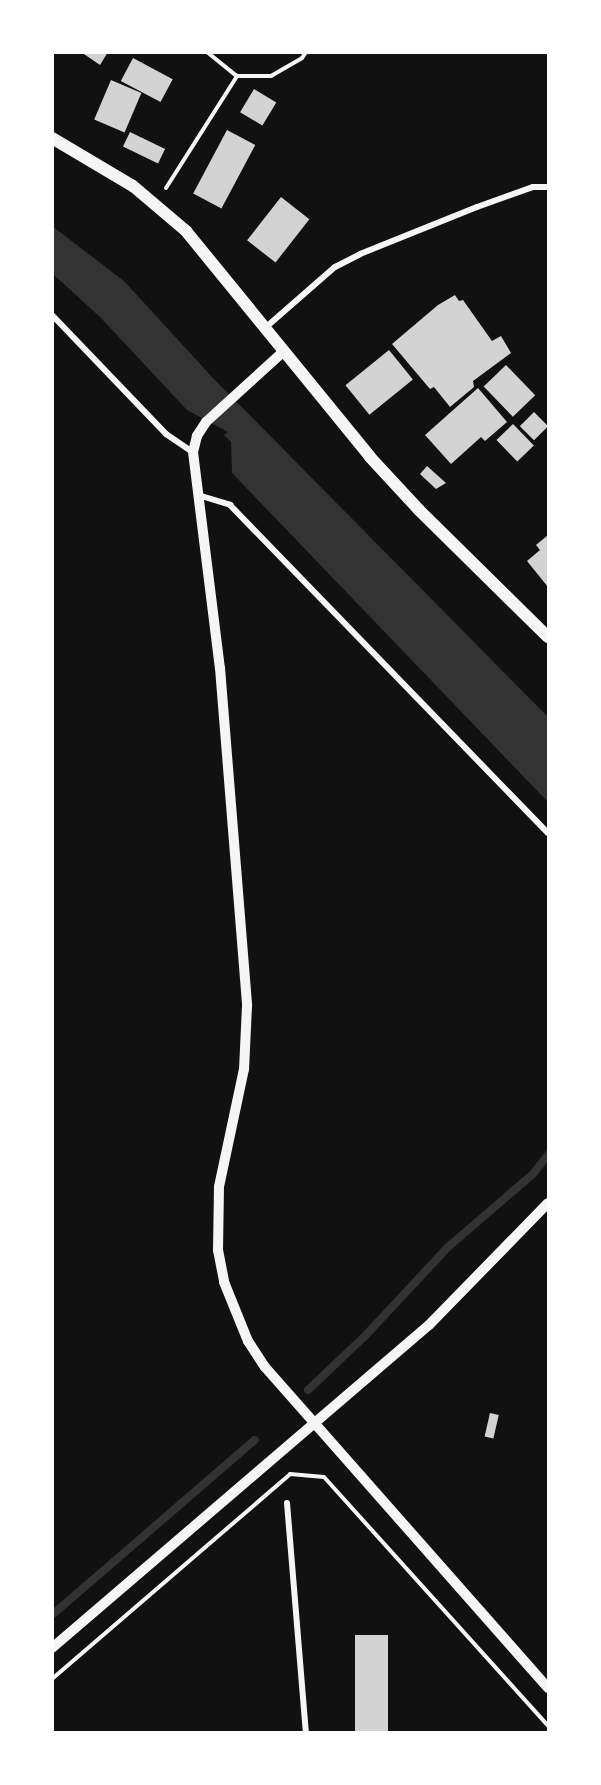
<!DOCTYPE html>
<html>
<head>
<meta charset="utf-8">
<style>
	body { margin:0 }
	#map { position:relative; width:601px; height:1785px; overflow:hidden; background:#111; font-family:Raleway,sans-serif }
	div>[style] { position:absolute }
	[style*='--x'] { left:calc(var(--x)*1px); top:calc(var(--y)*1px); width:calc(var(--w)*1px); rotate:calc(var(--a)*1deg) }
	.water>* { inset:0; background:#333 }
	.stream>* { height:8px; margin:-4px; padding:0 4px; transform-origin:4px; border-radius:4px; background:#333 }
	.building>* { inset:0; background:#d3d3d3; transform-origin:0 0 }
	.path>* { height:4px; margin:-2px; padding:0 2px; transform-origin:2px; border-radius:2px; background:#f5f5f5 }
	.minor>* { height:6px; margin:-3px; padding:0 3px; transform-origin:3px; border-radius:3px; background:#f5f5f5 }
	.tertiary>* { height:10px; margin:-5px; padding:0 5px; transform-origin:5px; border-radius:5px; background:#f5f5f5 }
	.secondary>* { height:12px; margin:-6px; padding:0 6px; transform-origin:6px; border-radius:6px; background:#f5f5f5 }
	span { translate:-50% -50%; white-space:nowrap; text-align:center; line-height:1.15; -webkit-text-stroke:4.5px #fff; paint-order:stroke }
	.frame { position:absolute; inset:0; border:54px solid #fff; pointer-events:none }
</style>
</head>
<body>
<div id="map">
	<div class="water">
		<div style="clip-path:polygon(52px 226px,124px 281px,212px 377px,548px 717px,548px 802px,232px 473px,231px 442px,224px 435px,228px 432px,187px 410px,101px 318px,53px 274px)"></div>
	</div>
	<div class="stream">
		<div style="--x:308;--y:1390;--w:79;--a:-43.5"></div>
		<div style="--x:365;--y:1336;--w:122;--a:-47"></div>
		<div style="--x:448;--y:1247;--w:112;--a:-40.7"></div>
		<div style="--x:533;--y:1174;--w:24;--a:-52"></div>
		<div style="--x:52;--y:1615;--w:268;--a:-40.8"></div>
	</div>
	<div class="building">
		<div style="clip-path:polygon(81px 52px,108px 52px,100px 65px)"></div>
		<div style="left:133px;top:58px;width:45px;height:26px;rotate:28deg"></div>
		<div style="left:111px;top:80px;width:33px;height:43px;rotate:23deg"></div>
		<div style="left:254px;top:89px;width:26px;height:27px;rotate:31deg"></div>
		<div style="left:227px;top:130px;width:32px;height:72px;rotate:28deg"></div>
		<div style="left:130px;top:132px;width:39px;height:16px;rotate:26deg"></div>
		<div style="left:281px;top:197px;width:36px;height:55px;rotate:38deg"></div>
		<div style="clip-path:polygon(455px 295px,459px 301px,463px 300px,492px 341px,501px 336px,511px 353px,473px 381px,474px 387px,450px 407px,434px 387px,430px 389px,392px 344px,438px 305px)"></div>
		<div style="left:389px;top:350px;width:38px;height:56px;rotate:51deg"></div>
		<div style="left:506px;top:365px;width:42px;height:31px;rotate:46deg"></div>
		<div style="clip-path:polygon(478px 388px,507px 422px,485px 441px,481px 437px,451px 464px,425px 435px)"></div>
		<div style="left:534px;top:412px;width:20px;height:20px;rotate:45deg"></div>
		<div style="left:513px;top:424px;width:30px;height:23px;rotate:46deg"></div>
		<div style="clip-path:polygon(427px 466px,446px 483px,436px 489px,420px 474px)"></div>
		<div style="clip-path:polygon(548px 535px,548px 587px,527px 561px,540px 550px,536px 545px)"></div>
		<div style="left:490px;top:1413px;width:9px;height:24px;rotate:13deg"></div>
		<div style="left:355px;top:1635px;width:33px;height:97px"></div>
	</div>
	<div class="path">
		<div style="--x:207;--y:52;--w:38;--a:39"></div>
		<div style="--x:237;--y:76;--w:34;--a:0"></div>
		<div style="--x:271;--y:76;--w:36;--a:-30"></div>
		<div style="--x:302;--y:58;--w:7;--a:-56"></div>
		<div style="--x:166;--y:188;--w:133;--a:-57.6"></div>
		<div style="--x:52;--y:1679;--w:314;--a:-40.7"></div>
		<div style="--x:290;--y:1474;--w:34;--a:5"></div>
		<div style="--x:324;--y:1477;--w:335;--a:48"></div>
	</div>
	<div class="minor">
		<div style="--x:52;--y:315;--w:165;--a:46.2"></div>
		<div style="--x:166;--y:434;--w:32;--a:34"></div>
		<div style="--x:265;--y:328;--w:93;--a:-41.1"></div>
		<div style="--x:335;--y:267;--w:28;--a:-27"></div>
		<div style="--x:360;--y:254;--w:126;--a:-21.9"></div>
		<div style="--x:477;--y:207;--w:59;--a:-19.7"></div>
		<div style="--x:533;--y:187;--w:15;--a:0"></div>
		<div style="--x:198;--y:495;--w:34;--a:17"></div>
		<div style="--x:230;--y:505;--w:457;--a:45.9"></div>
		<div style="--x:287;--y:1503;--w:230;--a:85.3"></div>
	</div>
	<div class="tertiary">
		<div style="--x:284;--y:351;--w:105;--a:137.7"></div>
		<div style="--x:206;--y:422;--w:17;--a:123"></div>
		<div style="--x:197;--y:436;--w:16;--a:104"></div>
		<div style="--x:193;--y:452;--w:218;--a:82.9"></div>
		<div style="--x:220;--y:668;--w:339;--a:85.4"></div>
		<div style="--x:247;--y:1006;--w:63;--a:92.7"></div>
		<div style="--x:244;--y:1069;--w:121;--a:102"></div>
		<div style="--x:219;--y:1187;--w:63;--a:90.9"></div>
		<div style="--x:218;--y:1250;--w:33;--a:79"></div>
		<div style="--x:224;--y:1282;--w:64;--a:67.9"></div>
		<div style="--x:248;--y:1341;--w:31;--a:57"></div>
		<div style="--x:265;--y:1367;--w:428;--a:48.6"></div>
		<div style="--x:52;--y:1648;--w:496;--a:-40.6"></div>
		<div style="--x:429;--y:1325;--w:170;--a:-45.7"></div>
	</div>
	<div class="secondary">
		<div style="--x:52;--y:138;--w:94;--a:30.7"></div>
		<div style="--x:133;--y:186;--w:70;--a:40.3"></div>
		<div style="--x:186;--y:231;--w:291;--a:50.8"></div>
		<div style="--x:370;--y:457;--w:72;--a:47.2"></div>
		<div style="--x:419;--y:510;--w:181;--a:44.6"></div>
	</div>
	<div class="frame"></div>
</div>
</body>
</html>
